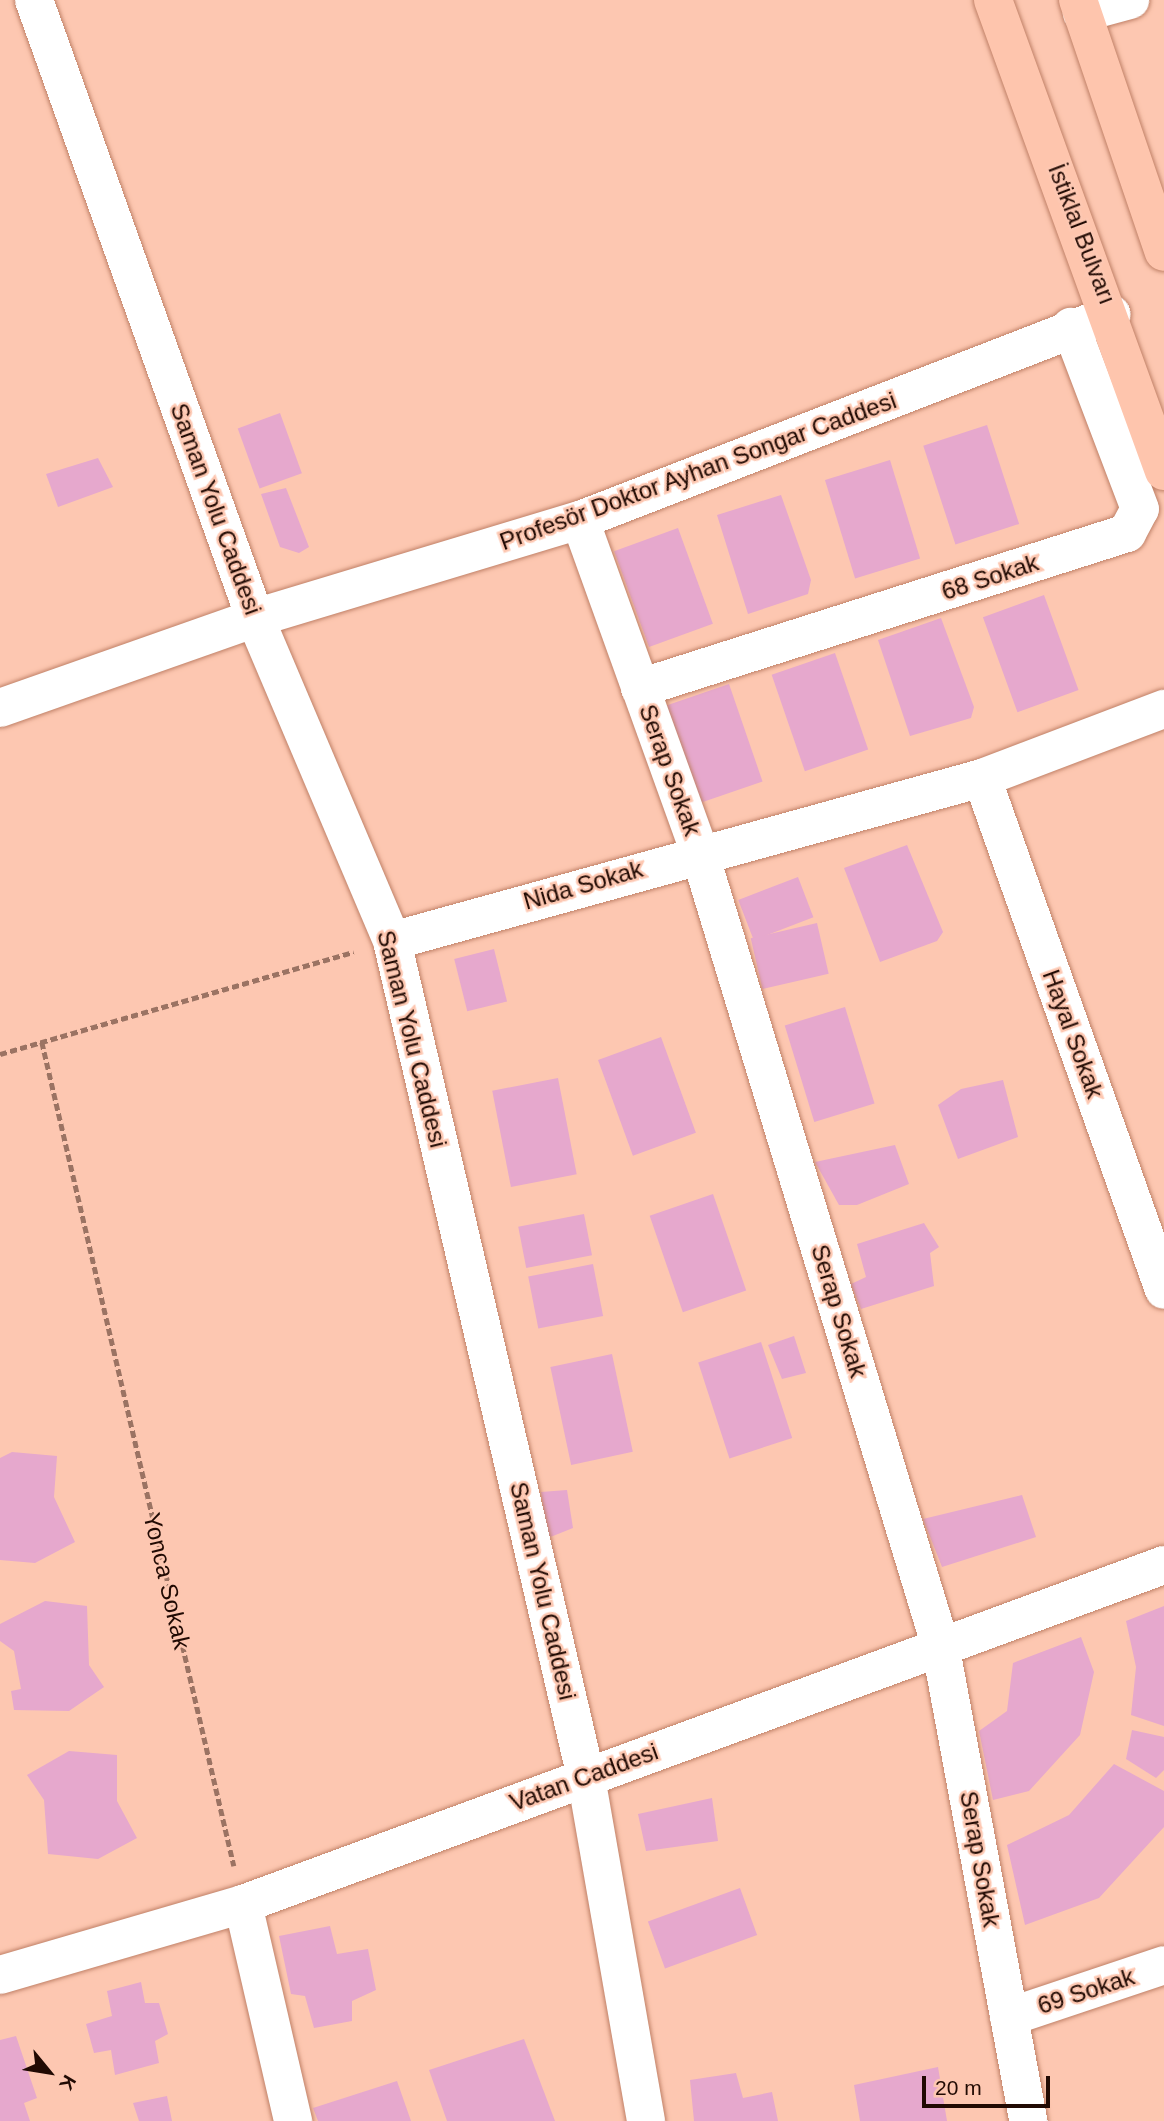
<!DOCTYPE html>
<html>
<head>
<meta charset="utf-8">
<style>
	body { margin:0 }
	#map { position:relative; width:1164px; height:2121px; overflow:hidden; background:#fdc7b1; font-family:Arial,sans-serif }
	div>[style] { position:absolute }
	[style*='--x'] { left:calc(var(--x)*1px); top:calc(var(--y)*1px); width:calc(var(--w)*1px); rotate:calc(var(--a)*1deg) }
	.building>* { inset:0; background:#e6a8cd; transform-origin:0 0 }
	.path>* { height:4.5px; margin-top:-2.25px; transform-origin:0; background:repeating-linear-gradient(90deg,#9b7363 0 7px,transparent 0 10.5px) }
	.roads { filter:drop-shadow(0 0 2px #c08167) drop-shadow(0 0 2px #c08167) }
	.minor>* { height:38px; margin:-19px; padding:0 19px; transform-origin:19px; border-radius:19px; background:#fff }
	.major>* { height:38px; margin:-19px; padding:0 19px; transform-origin:19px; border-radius:19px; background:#fec5ad }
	span { translate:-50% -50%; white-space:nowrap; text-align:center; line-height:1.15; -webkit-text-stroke:5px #fdc7b1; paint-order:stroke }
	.street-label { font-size:24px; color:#210a03 }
	.north { position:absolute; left:14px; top:2037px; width:70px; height:70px; -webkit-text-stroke:5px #fdc7b1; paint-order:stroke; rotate:120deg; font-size:19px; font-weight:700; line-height:28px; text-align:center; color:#210a03 }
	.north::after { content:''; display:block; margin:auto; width:24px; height:32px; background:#210a03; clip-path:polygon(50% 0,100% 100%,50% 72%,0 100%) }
	.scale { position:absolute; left:922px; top:2076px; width:128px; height:32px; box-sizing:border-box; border:4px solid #210a03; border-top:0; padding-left:9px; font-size:21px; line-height:24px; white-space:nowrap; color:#210a03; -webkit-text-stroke:5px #fdc7b1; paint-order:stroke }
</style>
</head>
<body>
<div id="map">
	<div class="building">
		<div style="left:280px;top:413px;width:64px;height:45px;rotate:70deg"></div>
		<div style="left:987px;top:425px;width:104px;height:67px;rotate:72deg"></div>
		<div style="clip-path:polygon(98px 458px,113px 487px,58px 507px,46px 474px)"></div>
		<div style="left:890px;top:460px;width:103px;height:68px;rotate:73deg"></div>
		<div style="clip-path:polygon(286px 488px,309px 547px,299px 553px,280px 547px,261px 494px)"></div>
		<div style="clip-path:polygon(781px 495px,811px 580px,808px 594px,748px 614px,717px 515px)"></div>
		<div style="left:678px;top:528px;width:102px;height:68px;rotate:70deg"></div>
		<div style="left:1044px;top:595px;width:101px;height:65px;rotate:70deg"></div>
		<div style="clip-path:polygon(941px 618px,974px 707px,971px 718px,910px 736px,878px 640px)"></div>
		<div style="left:835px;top:653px;width:102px;height:67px;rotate:71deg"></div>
		<div style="left:729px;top:684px;width:103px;height:67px;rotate:71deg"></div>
		<div style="clip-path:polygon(907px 845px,943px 932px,937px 941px,880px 962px,844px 868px)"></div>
		<div style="left:798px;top:877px;width:43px;height:64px;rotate:69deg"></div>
		<div style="left:817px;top:923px;width:52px;height:68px;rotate:77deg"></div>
		<div style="left:494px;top:949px;width:54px;height:41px;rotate:76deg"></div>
		<div style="left:845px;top:1007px;width:101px;height:63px;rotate:73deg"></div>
		<div style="left:661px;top:1037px;width:102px;height:67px;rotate:70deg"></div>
		<div style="left:558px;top:1078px;width:98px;height:67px;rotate:79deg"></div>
		<div style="clip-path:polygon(1003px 1080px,1018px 1137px,958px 1159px,938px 1105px,961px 1089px)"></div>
		<div style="clip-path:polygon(895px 1145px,909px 1184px,857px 1205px,839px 1205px,815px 1162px)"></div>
		<div style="left:713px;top:1194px;width:102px;height:67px;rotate:71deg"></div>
		<div style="left:584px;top:1214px;width:42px;height:67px;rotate:79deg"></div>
		<div style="clip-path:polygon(924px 1223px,939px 1247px,930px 1253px,934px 1286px,861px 1309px,851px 1284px,866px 1277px,857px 1244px)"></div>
		<div style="left:593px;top:1264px;width:53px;height:66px;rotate:79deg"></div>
		<div style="clip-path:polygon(794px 1336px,806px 1373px,782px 1379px,768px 1345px)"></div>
		<div style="left:761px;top:1342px;width:101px;height:66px;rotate:72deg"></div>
		<div style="left:612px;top:1354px;width:100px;height:63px;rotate:78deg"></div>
		<div style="clip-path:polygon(12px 1452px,57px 1456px,54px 1497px,75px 1542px,35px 1563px,0 1560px,0 1458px)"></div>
		<div style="clip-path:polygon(567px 1490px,573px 1528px,548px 1538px,541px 1492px)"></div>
		<div style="clip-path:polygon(1022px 1495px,1036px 1537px,942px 1567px,923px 1519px)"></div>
		<div style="clip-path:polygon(45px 1601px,87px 1606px,89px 1665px,104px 1687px,69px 1711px,14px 1710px,11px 1691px,21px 1689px,14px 1651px,0 1641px,0 1624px)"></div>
		<div style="clip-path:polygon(1164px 1606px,1164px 1726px,1131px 1715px,1136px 1667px,1126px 1621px)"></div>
		<div style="clip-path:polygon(1081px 1637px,1094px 1672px,1080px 1735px,1029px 1791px,993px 1800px,979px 1731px,1007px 1711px,1013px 1663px)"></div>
		<div style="clip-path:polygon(1132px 1730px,1164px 1737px,1164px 1770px,1156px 1778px,1126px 1759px)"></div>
		<div style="clip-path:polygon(69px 1751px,117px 1755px,117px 1801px,137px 1838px,98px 1859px,48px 1854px,44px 1800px,27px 1775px)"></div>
		<div style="clip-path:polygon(1114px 1764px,1164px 1791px,1164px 1827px,1099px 1898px,1025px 1925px,1007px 1845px,1069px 1815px)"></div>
		<div style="clip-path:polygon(712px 1798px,718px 1841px,646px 1851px,638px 1814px)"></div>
		<div style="left:740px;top:1888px;width:50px;height:98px;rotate:70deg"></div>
		<div style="clip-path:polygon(330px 1926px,337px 1954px,368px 1949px,376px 1990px,352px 2001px,352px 2021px,314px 2028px,305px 1996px,291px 1994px,279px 1936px)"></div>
		<div style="clip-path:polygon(141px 1982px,145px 2003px,159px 2003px,168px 2034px,155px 2041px,159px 2063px,115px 2075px,111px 2050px,94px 2053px,86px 2024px,112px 2016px,107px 1991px)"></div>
		<div style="clip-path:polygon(16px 2036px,37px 2098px,24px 2103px,30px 2121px,0 2121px,0 2040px)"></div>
		<div style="clip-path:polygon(524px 2039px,555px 2121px,447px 2121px,429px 2070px)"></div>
		<div style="clip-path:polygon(938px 2067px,947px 2121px,860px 2121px,854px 2085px)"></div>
		<div style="clip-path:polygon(736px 2073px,743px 2098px,772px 2092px,778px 2121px,694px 2121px,690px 2080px)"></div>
		<div style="clip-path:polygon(397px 2081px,411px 2121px,318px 2121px,313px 2108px)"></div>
		<div style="clip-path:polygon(167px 2096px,172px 2121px,139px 2121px,133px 2103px)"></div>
	</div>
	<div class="path">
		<div style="--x:42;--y:1042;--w:846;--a:76.88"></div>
		<div style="--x:0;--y:1054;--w:368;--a:-16.1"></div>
	</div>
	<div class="roads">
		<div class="minor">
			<div style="--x:34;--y:0;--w:656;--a:70.32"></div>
			<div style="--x:255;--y:618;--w:351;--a:67"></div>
			<div style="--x:392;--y:941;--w:858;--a:76.94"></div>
			<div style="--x:586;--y:1777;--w:349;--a:80.1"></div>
			<div style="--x:1082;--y:13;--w:50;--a:-15.2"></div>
			<div style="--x:580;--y:520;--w:352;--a:70.2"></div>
			<div style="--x:699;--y:851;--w:829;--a:73.1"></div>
			<div style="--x:940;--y:1644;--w:485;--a:79.5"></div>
			<div style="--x:640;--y:688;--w:511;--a:-17.65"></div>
			<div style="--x:1127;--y:533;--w:27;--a:-62"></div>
			<div style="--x:1140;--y:509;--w:195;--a:-110.8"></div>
			<div style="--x:0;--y:708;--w:270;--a:-19.4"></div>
			<div style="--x:255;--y:618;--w:339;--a:-16.8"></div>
			<div style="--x:580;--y:520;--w:570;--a:-21.17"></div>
			<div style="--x:982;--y:778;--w:543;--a:70.43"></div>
			<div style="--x:392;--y:941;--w:612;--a:-15.44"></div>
			<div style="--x:982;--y:778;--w:195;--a:-20.8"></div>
			<div style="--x:243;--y:1904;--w:223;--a:77"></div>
			<div style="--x:0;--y:1975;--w:253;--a:-16.3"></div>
			<div style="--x:243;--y:1904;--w:981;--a:-20.21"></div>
			<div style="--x:1009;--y:2017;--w:163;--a:-18.5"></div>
		</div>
		<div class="major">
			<div style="--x:993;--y:0;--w:501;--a:70.05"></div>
			<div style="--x:1078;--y:0;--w:266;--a:71.2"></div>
		</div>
	</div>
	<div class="street-label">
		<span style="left:1082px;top:234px;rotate:69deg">İstiklal Bulvarı</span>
		<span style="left:698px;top:471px;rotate:-20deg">Profesör Doktor Ayhan Songar Caddesi</span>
		<span style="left:216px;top:509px;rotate:70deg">Saman Yolu Caddesi</span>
		<span style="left:990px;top:577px;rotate:-18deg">68 Sokak</span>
		<span style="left:670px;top:770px;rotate:70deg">Serap Sokak</span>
		<span style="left:583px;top:885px;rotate:-16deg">Nida Sokak</span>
		<span style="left:1073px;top:1034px;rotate:70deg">Hayal Sokak</span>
		<span style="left:412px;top:1039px;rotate:76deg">Saman Yolu Caddesi</span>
		<span style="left:839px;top:1311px;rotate:73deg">Serap Sokak</span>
		<span style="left:167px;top:1581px;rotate:77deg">Yonca Sokak</span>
		<span style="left:543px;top:1591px;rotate:77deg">Saman Yolu Caddesi</span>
		<span style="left:584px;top:1777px;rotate:-20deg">Vatan Caddesi</span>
		<span style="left:980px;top:1859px;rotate:80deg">Serap Sokak</span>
		<span style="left:1086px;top:1991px;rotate:-18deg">69 Sokak</span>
	</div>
	<div class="north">K</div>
	<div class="scale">20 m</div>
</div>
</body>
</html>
